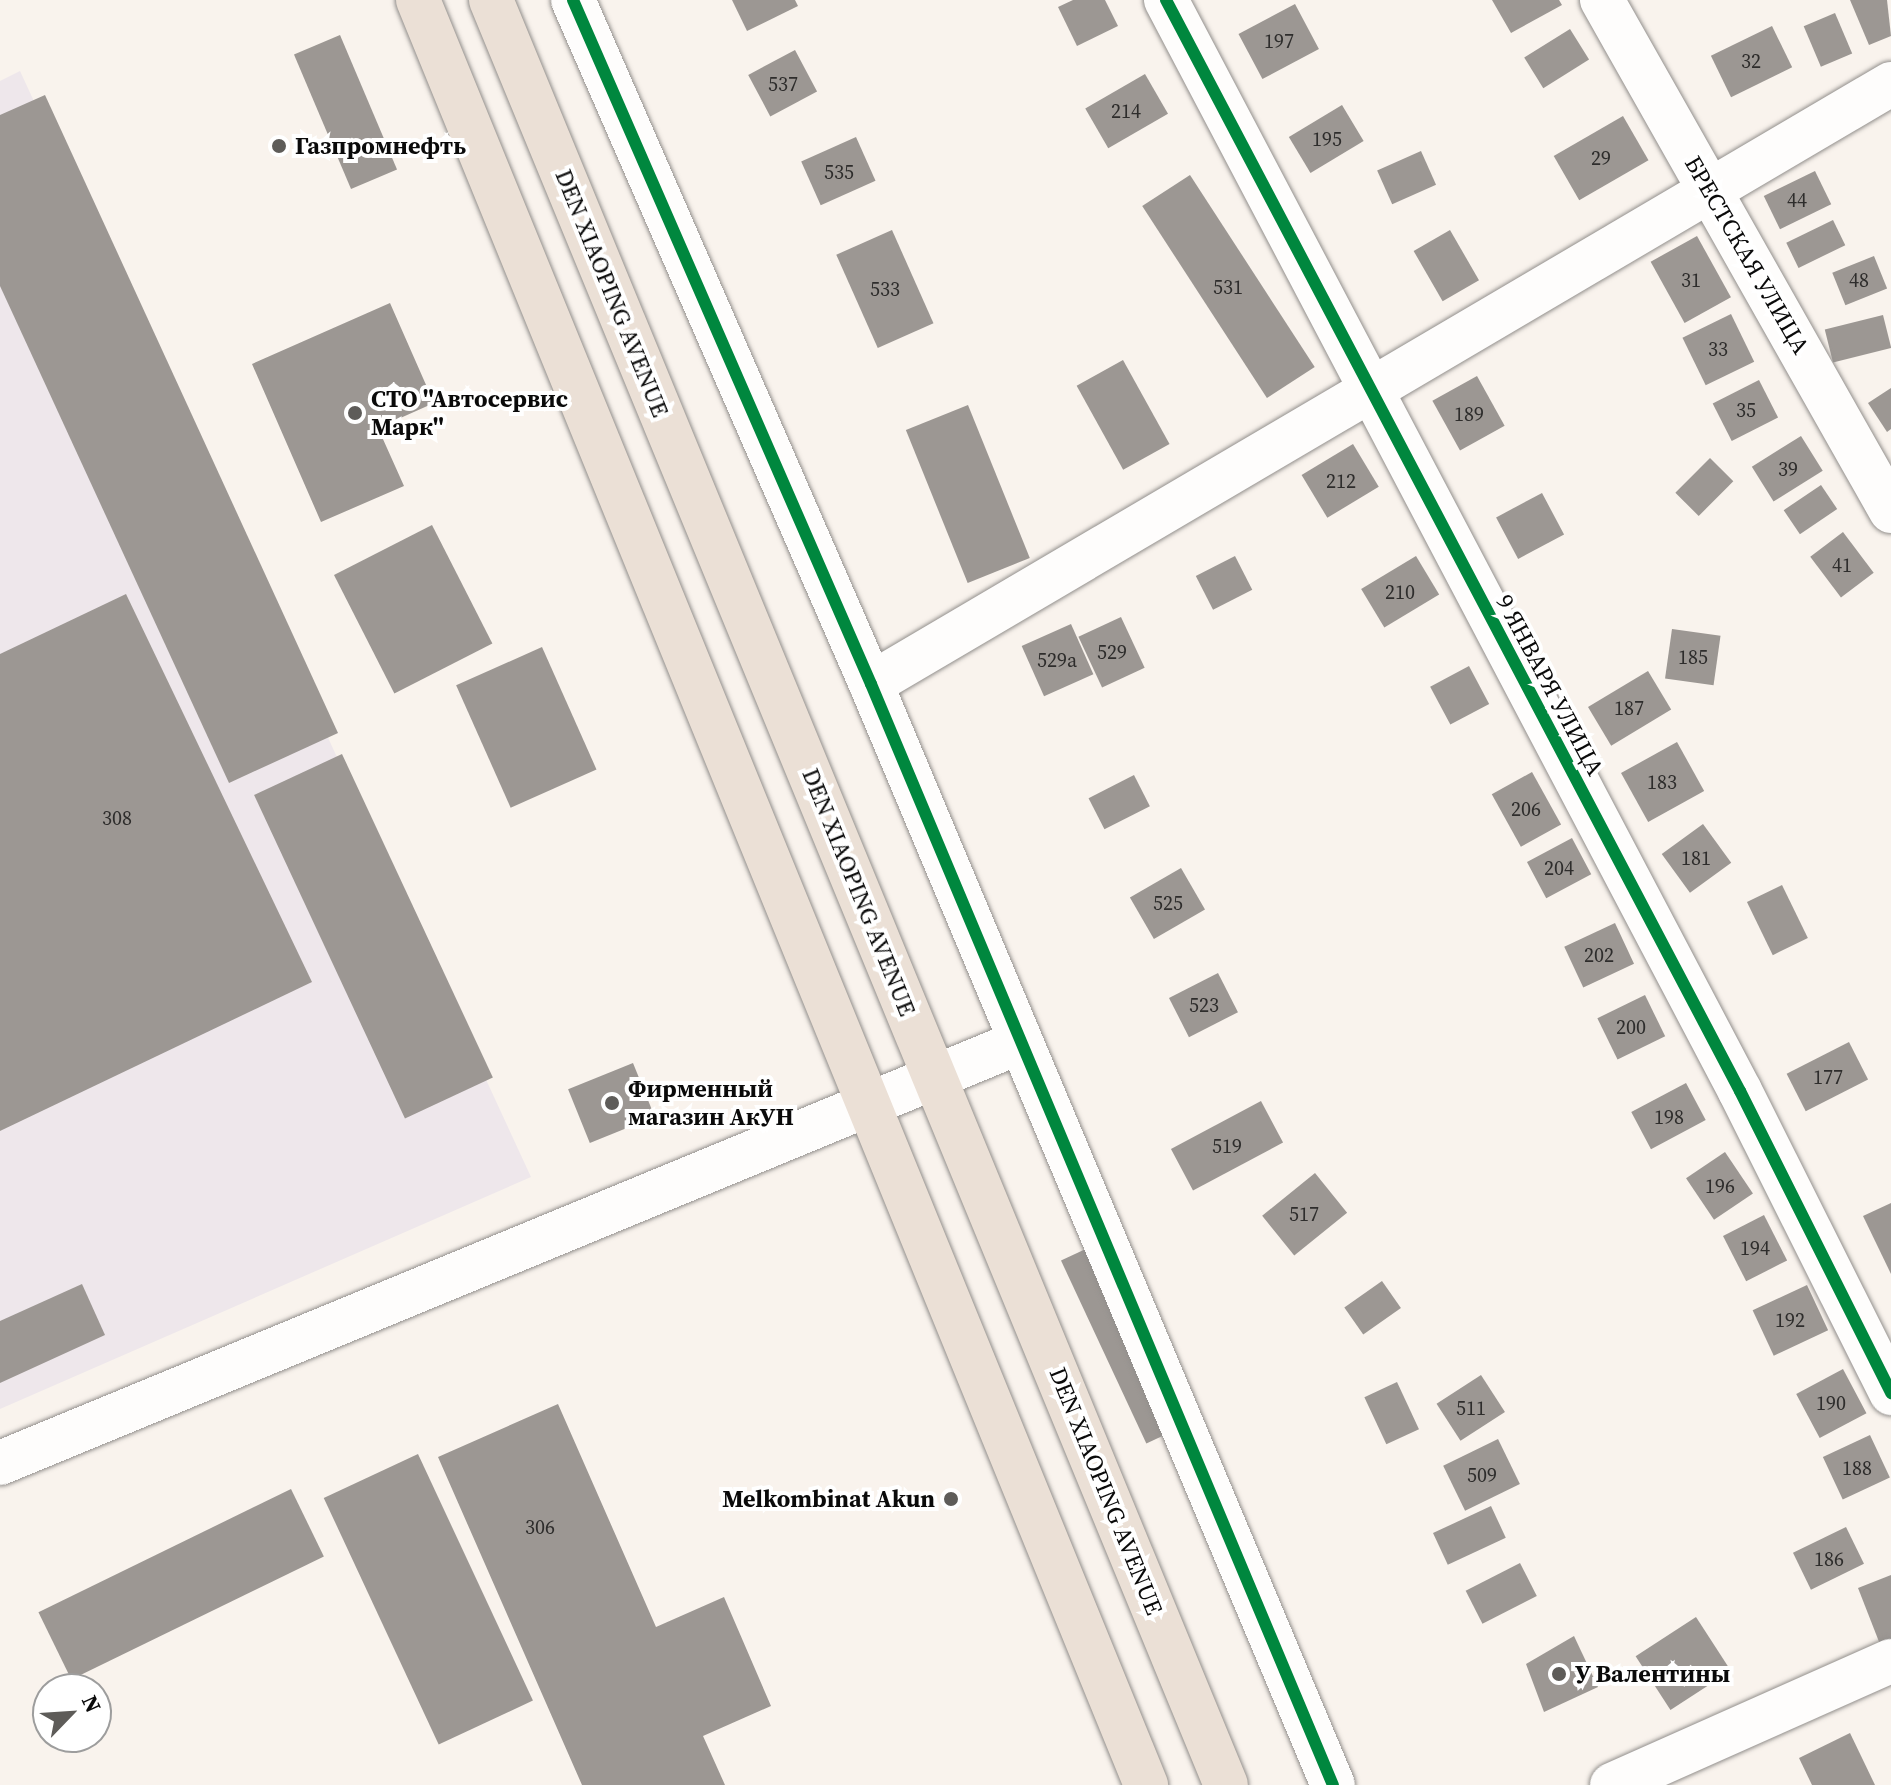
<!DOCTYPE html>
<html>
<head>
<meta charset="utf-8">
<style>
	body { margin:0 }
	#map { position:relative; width:1891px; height:1785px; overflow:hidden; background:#f9f3ed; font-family:"Source Serif 4",serif }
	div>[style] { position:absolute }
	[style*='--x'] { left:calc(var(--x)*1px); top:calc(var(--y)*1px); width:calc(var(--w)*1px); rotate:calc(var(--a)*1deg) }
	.industrial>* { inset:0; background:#eee7eb }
	.building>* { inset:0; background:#9c9793; transform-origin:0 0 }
	.roads { filter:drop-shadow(0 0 2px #928f8c) drop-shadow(0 0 2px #928f8c) }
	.minor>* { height:44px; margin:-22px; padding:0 22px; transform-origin:22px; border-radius:22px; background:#fefdfc }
	.major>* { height:44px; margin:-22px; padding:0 22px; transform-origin:22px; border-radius:22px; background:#ebe0d6 }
	.cycleway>* { height:12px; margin:-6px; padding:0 6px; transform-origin:6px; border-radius:6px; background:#00873e }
	.dots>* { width:22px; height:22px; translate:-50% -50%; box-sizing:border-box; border:4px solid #fff; border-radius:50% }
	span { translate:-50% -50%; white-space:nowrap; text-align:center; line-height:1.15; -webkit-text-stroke:8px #fff; paint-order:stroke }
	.number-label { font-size:20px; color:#2e2d2c }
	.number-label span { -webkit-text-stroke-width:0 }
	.poi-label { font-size:24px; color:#0a0a0a; font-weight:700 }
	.left { translate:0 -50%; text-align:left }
	.right { translate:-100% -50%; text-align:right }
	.street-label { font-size:24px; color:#0a0a0a }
	.north { position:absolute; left:32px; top:1673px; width:80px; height:80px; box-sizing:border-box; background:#fff; border:2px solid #9d9d9d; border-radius:50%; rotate:65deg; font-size:22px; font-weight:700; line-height:32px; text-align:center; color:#0a0a0a }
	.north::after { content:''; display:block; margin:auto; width:28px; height:36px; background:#5e5c59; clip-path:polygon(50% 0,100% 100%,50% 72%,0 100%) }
</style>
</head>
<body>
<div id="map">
	<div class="industrial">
		<div style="clip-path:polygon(20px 71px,531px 1177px,0 1409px,0 81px)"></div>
	</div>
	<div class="building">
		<div style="clip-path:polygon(732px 0,795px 0,798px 6px,747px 31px)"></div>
		<div style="clip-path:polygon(1073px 0,1105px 0,1118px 26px,1077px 46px,1058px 7px)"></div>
		<div style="clip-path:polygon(1492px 0,1559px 0,1562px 5px,1511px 33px)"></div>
		<div style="clip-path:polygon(1850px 0,1887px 0,1891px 36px,1869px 45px)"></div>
		<div style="left:1295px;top:4px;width:51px;height:64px;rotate:62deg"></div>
		<div style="left:1835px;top:13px;width:44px;height:34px;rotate:67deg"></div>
		<div style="left:1772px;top:26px;width:46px;height:68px;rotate:64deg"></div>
		<div style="left:1570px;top:29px;width:36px;height:54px;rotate:58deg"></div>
		<div style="left:340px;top:35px;width:146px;height:50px;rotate:67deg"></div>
		<div style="left:795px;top:50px;width:47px;height:53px;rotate:62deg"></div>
		<div style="left:1145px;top:74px;width:46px;height:69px;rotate:60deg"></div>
		<div style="clip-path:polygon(45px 95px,338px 733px,229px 783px,0 286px,0 115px)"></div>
		<div style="left:1342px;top:105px;width:42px;height:62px;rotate:59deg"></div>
		<div style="left:1623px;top:116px;width:51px;height:80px;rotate:60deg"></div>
		<div style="left:856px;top:137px;width:48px;height:60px;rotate:66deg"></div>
		<div style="left:1421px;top:151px;width:37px;height:48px;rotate:66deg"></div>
		<div style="left:1815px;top:171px;width:37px;height:57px;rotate:64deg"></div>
		<div style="left:1190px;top:175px;width:229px;height:57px;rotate:57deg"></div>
		<div style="left:1833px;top:220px;width:28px;height:52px;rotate:64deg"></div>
		<div style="left:892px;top:230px;width:102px;height:61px;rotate:66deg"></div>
		<div style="left:1450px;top:230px;width:58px;height:42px;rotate:60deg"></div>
		<div style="left:1697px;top:236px;width:70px;height:53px;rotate:61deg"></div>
		<div style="left:1874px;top:256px;width:35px;height:45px;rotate:68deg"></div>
		<div style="clip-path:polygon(390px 303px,434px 403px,378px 428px,404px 486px,321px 522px,252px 364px)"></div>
		<div style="left:1731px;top:314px;width:53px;height:54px;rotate:64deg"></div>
		<div style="left:1883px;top:315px;width:34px;height:60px;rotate:76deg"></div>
		<div style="left:1123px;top:360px;width:96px;height:53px;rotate:61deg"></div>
		<div style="left:1477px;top:376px;width:57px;height:51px;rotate:61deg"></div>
		<div style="left:1759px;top:380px;width:42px;height:52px;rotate:63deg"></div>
		<div style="clip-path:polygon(1891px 388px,1891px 429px,1887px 432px,1868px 403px)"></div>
		<div style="left:968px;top:405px;width:165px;height:67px;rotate:68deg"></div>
		<div style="left:1801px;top:436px;width:41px;height:58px;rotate:58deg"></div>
		<div style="left:1353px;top:444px;width:50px;height:60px;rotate:59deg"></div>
		<div style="left:1710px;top:458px;width:33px;height:49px;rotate:45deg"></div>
		<div style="left:1821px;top:485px;width:29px;height:45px;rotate:56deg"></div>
		<div style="left:1542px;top:493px;width:47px;height:52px;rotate:62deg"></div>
		<div style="left:432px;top:525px;width:133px;height:110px;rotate:63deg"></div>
		<div style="left:1843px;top:532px;width:51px;height:41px;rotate:53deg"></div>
		<div style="left:1235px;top:556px;width:38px;height:44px;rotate:63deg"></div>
		<div style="left:1416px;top:556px;width:45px;height:64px;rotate:59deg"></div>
		<div style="clip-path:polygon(126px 594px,312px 982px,0 1131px,0 654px)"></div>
		<div style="left:1121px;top:617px;width:56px;height:47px;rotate:65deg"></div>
		<div style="left:1071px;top:624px;width:55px;height:54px;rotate:66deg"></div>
		<div style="left:1672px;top:629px;width:49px;height:50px;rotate:8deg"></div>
		<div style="left:542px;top:647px;width:134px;height:94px;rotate:66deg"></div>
		<div style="left:1469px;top:666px;width:43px;height:44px;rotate:62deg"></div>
		<div style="left:1648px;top:671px;width:45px;height:70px;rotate:59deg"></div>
		<div style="left:1677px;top:742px;width:56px;height:64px;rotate:61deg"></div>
		<div style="left:342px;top:754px;width:357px;height:97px;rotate:65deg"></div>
		<div style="left:1532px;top:772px;width:60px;height:46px;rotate:61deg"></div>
		<div style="left:1134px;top:775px;width:35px;height:51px;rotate:63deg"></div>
		<div style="left:1703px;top:824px;width:48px;height:51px;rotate:54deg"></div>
		<div style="left:1572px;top:838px;width:41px;height:51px;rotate:62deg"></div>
		<div style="left:1181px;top:868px;width:48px;height:59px;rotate:60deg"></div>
		<div style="left:1782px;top:885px;width:59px;height:39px;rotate:64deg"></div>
		<div style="left:1615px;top:923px;width:45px;height:56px;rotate:65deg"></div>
		<div style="left:1218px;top:973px;width:44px;height:55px;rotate:63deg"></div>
		<div style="left:1645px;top:995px;width:46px;height:53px;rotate:64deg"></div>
		<div style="left:1849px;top:1042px;width:42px;height:70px;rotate:63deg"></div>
		<div style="left:633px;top:1063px;width:58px;height:70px;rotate:68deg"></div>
		<div style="left:1686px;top:1083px;width:42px;height:62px;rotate:62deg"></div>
		<div style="left:1261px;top:1101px;width:47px;height:102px;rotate:62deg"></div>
		<div style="left:1725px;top:1152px;width:50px;height:47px;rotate:56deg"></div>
		<div style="left:1315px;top:1173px;width:51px;height:68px;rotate:51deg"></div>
		<div style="clip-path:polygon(1891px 1203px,1891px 1274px,1863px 1216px)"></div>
		<div style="left:1764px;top:1215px;width:51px;height:46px;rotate:63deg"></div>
		<div style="left:1090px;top:1247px;width:202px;height:32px;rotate:65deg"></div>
		<div style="left:1382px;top:1281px;width:33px;height:46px;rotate:55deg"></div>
		<div style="clip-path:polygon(82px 1284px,105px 1335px,0 1383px,0 1321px)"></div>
		<div style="left:1807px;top:1285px;width:50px;height:60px;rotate:65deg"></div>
		<div style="left:1843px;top:1369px;width:50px;height:53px;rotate:62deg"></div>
		<div style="left:1481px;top:1375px;width:44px;height:53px;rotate:57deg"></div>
		<div style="left:1397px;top:1382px;width:52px;height:36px;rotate:65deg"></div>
		<div style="clip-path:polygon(558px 1404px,656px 1627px,724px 1597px,771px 1706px,703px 1736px,725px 1785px,582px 1785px,438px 1457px)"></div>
		<div style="left:1870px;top:1435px;width:47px;height:52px;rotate:65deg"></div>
		<div style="left:1498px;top:1439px;width:50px;height:61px;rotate:64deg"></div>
		<div style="left:418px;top:1454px;width:272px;height:104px;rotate:65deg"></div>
		<div style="left:291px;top:1489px;width:75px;height:281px;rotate:64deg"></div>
		<div style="left:1491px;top:1506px;width:35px;height:64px;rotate:65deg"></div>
		<div style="left:1846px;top:1527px;width:41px;height:59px;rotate:64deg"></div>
		<div style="left:1520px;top:1563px;width:37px;height:61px;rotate:63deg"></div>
		<div style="clip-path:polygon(1891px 1575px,1891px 1649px,1883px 1652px,1858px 1588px)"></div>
		<div style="left:1696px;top:1617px;width:64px;height:72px;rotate:57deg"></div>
		<div style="clip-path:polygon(1574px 1636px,1598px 1687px,1544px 1712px,1526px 1664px)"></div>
		<div style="clip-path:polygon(1850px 1733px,1875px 1785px,1812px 1785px,1799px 1758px)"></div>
	</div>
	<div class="roads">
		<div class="minor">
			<div style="--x:573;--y:0;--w:746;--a:66.46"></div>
			<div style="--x:871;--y:684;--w:1194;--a:67.24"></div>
			<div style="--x:1166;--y:0;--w:1233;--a:62.25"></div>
			<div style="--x:1740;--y:1091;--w:338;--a:63.4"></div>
			<div style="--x:1602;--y:0;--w:587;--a:60.51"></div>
			<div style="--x:871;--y:684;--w:1183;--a:-30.47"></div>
			<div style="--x:0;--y:1463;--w:1103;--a:-22.43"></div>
			<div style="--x:1612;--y:1785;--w:305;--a:-24"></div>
		</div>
		<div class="major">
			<div style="--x:418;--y:0;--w:1928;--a:67.81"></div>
			<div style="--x:491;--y:0;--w:1930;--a:67.62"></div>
		</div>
	</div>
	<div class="cycleway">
		<div style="--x:573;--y:0;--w:746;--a:66.46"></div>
		<div style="--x:871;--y:684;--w:1194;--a:67.24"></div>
		<div style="--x:1166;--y:0;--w:1233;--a:62.25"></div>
		<div style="--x:1740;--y:1091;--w:338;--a:63.4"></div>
	</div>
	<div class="dots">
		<div style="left:279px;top:146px;background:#5e5c59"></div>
		<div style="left:355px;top:413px;background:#5e5c59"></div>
		<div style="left:612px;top:1103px;background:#5e5c59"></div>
		<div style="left:951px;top:1499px;background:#5e5c59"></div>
		<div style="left:1559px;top:1674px;background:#5e5c59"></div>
	</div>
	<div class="number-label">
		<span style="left:1279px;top:41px">197</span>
		<span style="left:1751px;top:61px">32</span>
		<span style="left:783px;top:84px">537</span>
		<span style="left:1126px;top:111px">214</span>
		<span style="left:1327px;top:139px">195</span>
		<span style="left:1601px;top:158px">29</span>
		<span style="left:839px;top:172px">535</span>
		<span style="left:1797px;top:200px">44</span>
		<span style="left:1691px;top:280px">31</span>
		<span style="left:1859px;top:280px">48</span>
		<span style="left:1228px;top:287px">531</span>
		<span style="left:885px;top:289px">533</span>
		<span style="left:1718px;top:349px">33</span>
		<span style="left:1746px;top:410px">35</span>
		<span style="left:1469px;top:414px">189</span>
		<span style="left:1788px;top:469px">39</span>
		<span style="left:1341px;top:481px">212</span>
		<span style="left:1842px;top:565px">41</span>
		<span style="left:1400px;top:592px">210</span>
		<span style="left:1112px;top:652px">529</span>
		<span style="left:1693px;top:657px">185</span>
		<span style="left:1057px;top:660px">529а</span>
		<span style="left:1629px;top:708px">187</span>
		<span style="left:1662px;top:782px">183</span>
		<span style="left:1526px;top:809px">206</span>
		<span style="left:117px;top:818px">308</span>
		<span style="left:1696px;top:858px">181</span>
		<span style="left:1559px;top:868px">204</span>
		<span style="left:1168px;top:903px">525</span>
		<span style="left:1599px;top:955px">202</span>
		<span style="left:1204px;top:1005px">523</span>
		<span style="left:1631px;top:1027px">200</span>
		<span style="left:1828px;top:1077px">177</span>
		<span style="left:1669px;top:1117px">198</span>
		<span style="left:1227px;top:1146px">519</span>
		<span style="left:1720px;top:1186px">196</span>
		<span style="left:1304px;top:1214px">517</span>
		<span style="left:1755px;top:1248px">194</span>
		<span style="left:1790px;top:1320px">192</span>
		<span style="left:1831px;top:1403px">190</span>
		<span style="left:1471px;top:1408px">511</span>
		<span style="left:1857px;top:1468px">188</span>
		<span style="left:1482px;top:1475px">509</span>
		<span style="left:540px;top:1527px">306</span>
		<span style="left:1829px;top:1559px">186</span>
	</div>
	<div class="poi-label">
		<span class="left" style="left:295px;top:146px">Газпромнефть</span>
		<span class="left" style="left:371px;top:413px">СТО ''Автосервис<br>Марк''</span>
		<span class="left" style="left:628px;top:1103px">Фирменный<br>магазин АкУН</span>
		<span class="right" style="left:935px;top:1499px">Melkombinat Akun</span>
		<span class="left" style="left:1575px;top:1674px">У Валентины</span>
	</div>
	<div class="street-label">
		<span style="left:1747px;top:255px;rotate:60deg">БРЕСТСКАЯ УЛИЦА</span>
		<span style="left:612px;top:293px;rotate:68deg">DEN XIAOPING AVENUE</span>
		<span style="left:1550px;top:685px;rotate:62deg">9 ЯНВАРЯ УЛИЦА</span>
		<span style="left:859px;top:892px;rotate:68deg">DEN XIAOPING AVENUE</span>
		<span style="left:1106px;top:1491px;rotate:68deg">DEN XIAOPING AVENUE</span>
	</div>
	<div class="north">N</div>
</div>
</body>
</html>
